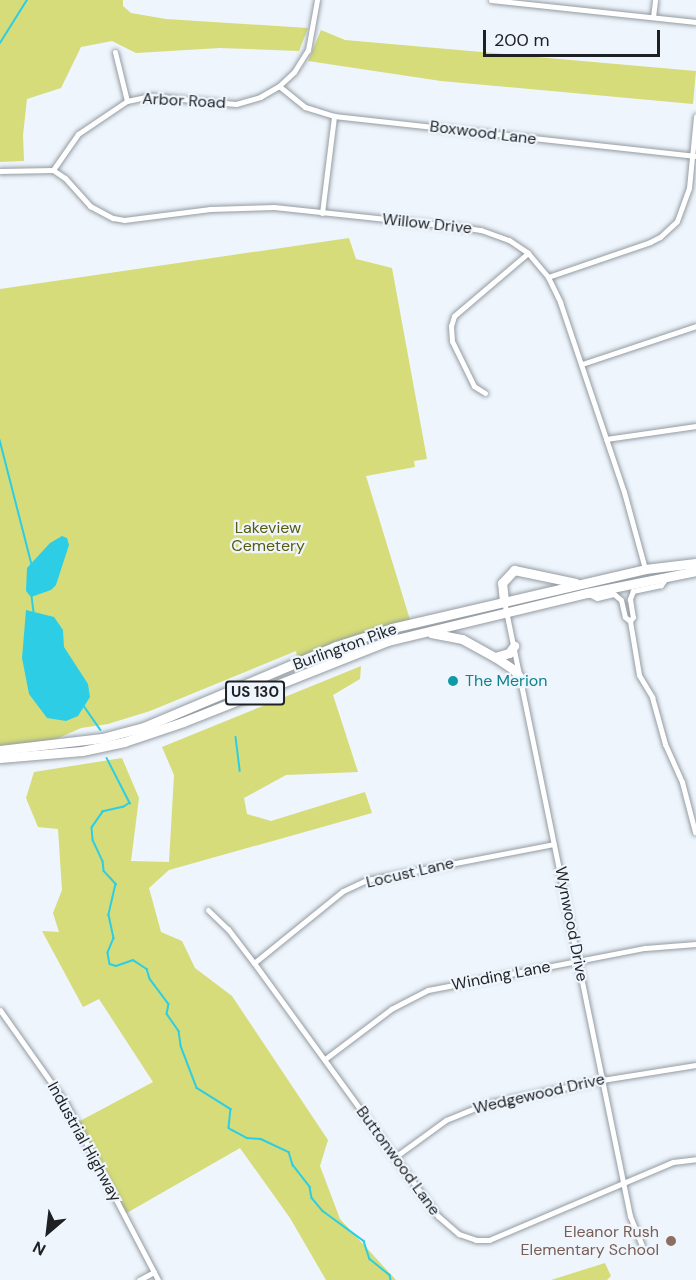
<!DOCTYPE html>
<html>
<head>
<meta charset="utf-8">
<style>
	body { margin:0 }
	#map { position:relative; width:696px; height:1280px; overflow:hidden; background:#eef5fc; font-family:"DM Sans",sans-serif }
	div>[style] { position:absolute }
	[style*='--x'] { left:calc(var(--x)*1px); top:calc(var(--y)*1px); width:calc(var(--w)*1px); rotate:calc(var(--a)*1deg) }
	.green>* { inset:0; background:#d5dc79 }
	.water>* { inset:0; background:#2dcee5 }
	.stream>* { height:1.5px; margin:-0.75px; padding:0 0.75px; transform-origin:0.75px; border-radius:0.75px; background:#2dcee5 }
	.roads { filter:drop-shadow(0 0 2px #949ba2) drop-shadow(0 0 2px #949ba2) }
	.street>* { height:5px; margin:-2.5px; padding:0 2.5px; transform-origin:2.5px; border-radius:2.5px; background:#fff }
	.highway>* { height:9px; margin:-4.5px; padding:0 4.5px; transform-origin:4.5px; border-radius:4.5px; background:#fff }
	.dots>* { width:16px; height:16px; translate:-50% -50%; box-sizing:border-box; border:3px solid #eef5fc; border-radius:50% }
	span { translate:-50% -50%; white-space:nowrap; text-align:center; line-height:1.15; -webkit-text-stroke:4.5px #eef5fc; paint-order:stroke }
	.shield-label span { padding:2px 4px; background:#eef5fc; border:2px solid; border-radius:4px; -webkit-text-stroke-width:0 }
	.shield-label { font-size:15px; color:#1e2023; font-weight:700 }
	.street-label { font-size:16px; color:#1e2023 }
	.park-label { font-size:16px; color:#585c10 }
	.culture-label { font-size:16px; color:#0d838f }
	.left { translate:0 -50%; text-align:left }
	.education-label { font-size:16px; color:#785e54 }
	.right { translate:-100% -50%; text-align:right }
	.north { position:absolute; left:18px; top:1202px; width:60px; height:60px; -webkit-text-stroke:4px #eef5fc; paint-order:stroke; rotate:208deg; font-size:16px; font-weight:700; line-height:24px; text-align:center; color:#1e2023 }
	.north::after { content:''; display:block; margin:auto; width:21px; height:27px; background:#1e2023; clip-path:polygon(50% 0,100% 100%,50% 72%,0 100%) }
	.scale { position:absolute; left:483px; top:30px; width:177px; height:27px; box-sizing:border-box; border:3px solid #1e2023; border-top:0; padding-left:8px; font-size:18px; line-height:21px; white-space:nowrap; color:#1e2023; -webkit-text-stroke:4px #eef5fc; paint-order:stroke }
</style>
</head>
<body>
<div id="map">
	<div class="green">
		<div style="clip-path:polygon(0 0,123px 0,123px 6px,131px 13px,166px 19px,308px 28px,299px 51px,220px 48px,136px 53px,112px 41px,81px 47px,61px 88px,27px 99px,23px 135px,24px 161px,0 162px)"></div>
		<div style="clip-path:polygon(321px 30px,345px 40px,696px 71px,693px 104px,441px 81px,308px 61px)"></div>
		<div style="clip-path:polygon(349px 238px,356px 259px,392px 268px,427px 459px,414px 461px,415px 467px,366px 476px,411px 623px,298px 663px,296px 651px,150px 711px,108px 724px,81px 728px,36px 748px,0 750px,0 289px)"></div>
		<div style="clip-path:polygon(361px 666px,360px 679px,333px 695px,358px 772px,286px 775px,244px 798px,247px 814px,271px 821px,365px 792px,372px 813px,169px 870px,149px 888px,161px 932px,182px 941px,195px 968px,232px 996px,328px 1140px,320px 1166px,340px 1219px,396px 1280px,326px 1280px,290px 1218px,240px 1148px,125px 1214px,78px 1122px,153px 1082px,99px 999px,83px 1007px,42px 931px,59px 932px,53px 913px,62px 890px,58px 829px,38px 827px,26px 798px,34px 772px,122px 758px,139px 798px,131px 861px,169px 862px,174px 775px,162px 747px)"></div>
		<div style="clip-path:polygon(605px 1263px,611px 1276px,607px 1280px,551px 1280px)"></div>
	</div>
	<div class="water">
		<div style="clip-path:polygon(62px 536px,67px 538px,69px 545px,56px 585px,51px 590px,31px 597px,26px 591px,27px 568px,50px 543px)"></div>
		<div style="clip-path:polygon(26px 610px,54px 617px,63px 630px,64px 647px,88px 684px,90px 697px,78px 716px,66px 721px,47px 718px,29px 694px,22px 658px)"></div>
	</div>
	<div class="stream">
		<div style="--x:0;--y:43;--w:51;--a:-57.9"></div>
		<div style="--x:0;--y:440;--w:129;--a:75.6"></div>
		<div style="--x:32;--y:596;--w:16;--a:83"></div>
		<div style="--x:84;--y:706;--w:29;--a:55"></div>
		<div style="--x:236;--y:737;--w:34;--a:83"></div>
		<div style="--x:107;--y:758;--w:51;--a:62.9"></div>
		<div style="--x:130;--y:803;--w:7;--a:146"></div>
		<div style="--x:124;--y:807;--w:22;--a:167"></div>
		<div style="--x:103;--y:812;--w:19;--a:125"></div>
		<div style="--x:92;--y:828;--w:12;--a:85"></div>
		<div style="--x:93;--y:840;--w:23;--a:65"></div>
		<div style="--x:103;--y:861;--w:10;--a:84"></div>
		<div style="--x:104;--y:871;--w:18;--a:47"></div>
		<div style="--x:116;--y:884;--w:32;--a:103"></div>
		<div style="--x:109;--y:915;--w:24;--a:78"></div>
		<div style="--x:114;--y:938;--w:16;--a:112"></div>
		<div style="--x:108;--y:953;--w:11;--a:80"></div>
		<div style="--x:110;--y:964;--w:6;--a:18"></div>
		<div style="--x:116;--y:966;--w:18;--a:-19"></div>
		<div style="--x:133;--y:960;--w:17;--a:33"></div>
		<div style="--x:147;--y:969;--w:10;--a:73"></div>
		<div style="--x:150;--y:979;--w:31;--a:53"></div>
		<div style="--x:169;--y:1004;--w:10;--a:101"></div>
		<div style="--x:167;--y:1014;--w:21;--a:55"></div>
		<div style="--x:179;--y:1031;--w:15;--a:82"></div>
		<div style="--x:181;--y:1046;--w:45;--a:69.1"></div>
		<div style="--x:197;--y:1088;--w:40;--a:32"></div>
		<div style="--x:231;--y:1109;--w:19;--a:96"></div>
		<div style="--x:229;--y:1128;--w:4;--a:34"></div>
		<div style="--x:232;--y:1130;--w:17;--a:28"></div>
		<div style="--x:247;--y:1138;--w:14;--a:4"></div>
		<div style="--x:261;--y:1139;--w:31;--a:25"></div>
		<div style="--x:289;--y:1152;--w:14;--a:73"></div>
		<div style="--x:293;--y:1165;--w:28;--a:52"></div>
		<div style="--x:310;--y:1187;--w:11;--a:80"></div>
		<div style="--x:312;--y:1198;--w:17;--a:50"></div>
		<div style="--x:323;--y:1211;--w:51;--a:36.2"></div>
		<div style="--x:364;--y:1241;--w:19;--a:72"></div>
		<div style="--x:370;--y:1259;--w:26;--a:39"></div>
		<div style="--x:390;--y:1275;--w:5;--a:79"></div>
	</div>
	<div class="roads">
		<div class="street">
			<div style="--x:491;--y:0;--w:206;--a:6.1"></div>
			<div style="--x:653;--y:17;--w:17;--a:-83"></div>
			<div style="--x:115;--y:52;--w:50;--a:76.2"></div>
			<div style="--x:279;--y:86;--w:33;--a:39"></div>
			<div style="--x:305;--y:107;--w:30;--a:17"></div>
			<div style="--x:334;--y:116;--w:364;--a:6.3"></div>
			<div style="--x:53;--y:170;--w:44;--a:-55.2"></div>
			<div style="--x:78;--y:134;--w:59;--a:-34"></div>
			<div style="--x:127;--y:101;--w:24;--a:-12"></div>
			<div style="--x:150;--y:96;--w:86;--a:5.3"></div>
			<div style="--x:236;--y:104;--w:25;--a:-16"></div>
			<div style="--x:260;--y:97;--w:22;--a:-30"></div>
			<div style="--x:279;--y:86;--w:21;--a:-43"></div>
			<div style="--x:294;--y:72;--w:26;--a:-58"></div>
			<div style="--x:308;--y:50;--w:51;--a:-79.8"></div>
			<div style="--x:0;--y:171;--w:53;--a:-1.1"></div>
			<div style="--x:53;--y:170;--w:14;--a:34"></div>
			<div style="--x:65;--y:178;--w:38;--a:48"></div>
			<div style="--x:90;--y:206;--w:26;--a:28"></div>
			<div style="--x:113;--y:218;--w:11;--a:10"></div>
			<div style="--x:124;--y:220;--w:87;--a:-7.3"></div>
			<div style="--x:210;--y:209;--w:64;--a:-1.8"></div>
			<div style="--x:274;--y:207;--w:188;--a:6.1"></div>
			<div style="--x:461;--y:227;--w:20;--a:9"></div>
			<div style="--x:481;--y:230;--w:30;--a:20"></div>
			<div style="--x:509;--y:240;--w:23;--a:34"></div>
			<div style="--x:528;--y:253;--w:31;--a:50"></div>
			<div style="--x:548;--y:277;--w:28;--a:64"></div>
			<div style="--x:560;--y:302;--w:200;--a:71.4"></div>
			<div style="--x:624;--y:492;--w:80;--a:74.7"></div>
			<div style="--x:322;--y:213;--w:98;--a:-82.9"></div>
			<div style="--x:548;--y:277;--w:108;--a:-18.9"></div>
			<div style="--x:650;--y:242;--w:11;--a:-27"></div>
			<div style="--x:660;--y:237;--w:23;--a:-43"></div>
			<div style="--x:677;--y:221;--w:35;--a:-70"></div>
			<div style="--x:689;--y:188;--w:72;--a:-84.4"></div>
			<div style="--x:582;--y:364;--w:120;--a:-18.4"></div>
			<div style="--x:485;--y:393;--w:13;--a:-148"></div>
			<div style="--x:474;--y:386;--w:50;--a:-116.1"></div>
			<div style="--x:452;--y:341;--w:15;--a:-94"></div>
			<div style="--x:451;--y:326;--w:10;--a:-73"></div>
			<div style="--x:454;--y:316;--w:97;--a:-40.4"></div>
			<div style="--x:606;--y:439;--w:91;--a:-8.2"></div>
			<div style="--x:666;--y:578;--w:9;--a:126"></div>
			<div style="--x:661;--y:585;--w:29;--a:168"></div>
			<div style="--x:633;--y:591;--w:9;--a:111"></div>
			<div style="--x:630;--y:599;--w:18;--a:81"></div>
			<div style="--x:633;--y:617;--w:5;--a:127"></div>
			<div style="--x:630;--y:621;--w:55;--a:80.5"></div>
			<div style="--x:639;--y:675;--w:26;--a:59"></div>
			<div style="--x:652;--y:697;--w:49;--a:74.5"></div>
			<div style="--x:665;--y:744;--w:42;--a:65.9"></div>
			<div style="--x:682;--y:782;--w:52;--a:75.4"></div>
			<div style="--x:587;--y:593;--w:11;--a:27"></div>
			<div style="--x:597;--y:598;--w:17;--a:-13"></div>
			<div style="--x:614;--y:594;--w:9;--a:41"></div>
			<div style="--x:621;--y:600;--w:17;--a:77"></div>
			<div style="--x:625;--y:617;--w:6;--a:39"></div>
			<div style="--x:504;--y:601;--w:628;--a:78.42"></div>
			<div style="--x:630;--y:1216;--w:32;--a:68"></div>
			<div style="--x:208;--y:910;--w:28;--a:44"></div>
			<div style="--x:228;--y:929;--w:43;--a:52.6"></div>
			<div style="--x:254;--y:963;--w:313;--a:54"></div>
			<div style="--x:438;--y:1216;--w:28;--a:41"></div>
			<div style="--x:459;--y:1234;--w:18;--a:19"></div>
			<div style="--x:476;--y:1240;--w:13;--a:0"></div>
			<div style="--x:489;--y:1240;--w:200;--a:-23"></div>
			<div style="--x:673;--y:1162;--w:23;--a:-7"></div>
			<div style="--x:254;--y:963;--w:114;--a:-39"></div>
			<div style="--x:343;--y:891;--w:26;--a:-25"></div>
			<div style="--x:367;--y:880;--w:190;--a:-10.9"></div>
			<div style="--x:0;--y:1010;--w:113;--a:54.8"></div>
			<div style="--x:65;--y:1102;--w:201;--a:62.4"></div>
			<div style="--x:325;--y:1059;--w:83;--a:-37.1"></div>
			<div style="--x:391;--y:1009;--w:42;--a:-27.2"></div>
			<div style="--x:428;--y:990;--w:221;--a:-11"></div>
			<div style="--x:645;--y:948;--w:51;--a:-4.5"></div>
			<div style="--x:395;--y:1157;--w:63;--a:-36"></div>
			<div style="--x:446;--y:1120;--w:42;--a:-22.3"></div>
			<div style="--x:485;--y:1104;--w:119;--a:-11.6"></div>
			<div style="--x:602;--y:1080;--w:95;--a:-9.1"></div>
			<div style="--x:139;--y:1280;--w:17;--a:-28"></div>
		</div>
		<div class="highway">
			<div style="--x:504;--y:601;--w:18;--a:-96"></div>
			<div style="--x:502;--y:583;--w:18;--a:-47"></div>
			<div style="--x:514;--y:570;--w:63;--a:11.8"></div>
			<div style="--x:431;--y:633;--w:32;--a:11"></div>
			<div style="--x:462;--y:639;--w:38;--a:29"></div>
			<div style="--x:495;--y:657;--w:15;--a:-16"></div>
			<div style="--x:509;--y:653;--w:9;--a:-54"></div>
			<div style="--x:495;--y:657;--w:23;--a:34"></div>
			<div style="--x:514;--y:670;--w:11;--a:52"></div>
			<div style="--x:0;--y:750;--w:103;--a:-6.7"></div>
			<div style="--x:102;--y:738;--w:43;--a:-14.7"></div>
			<div style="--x:144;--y:727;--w:208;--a:-22.9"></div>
			<div style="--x:336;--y:646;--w:59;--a:-17.8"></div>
			<div style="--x:392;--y:628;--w:260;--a:-13.1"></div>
			<div style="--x:645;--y:569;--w:51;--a:-6.7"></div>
			<div style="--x:0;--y:758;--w:82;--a:-4.9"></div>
			<div style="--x:82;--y:751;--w:43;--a:-12.1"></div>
			<div style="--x:124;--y:742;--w:62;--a:-18.7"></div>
			<div style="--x:183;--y:722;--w:220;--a:-21.6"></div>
			<div style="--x:388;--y:641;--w:205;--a:-13.6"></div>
			<div style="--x:587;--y:593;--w:111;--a:-11.4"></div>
		</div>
	</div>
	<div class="dots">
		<div style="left:453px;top:681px;background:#0f9aa8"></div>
		<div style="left:671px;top:1241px;background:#8d6e63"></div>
	</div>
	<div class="shield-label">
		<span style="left:255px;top:693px">US 130</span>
	</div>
	<div class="street-label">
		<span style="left:184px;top:101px;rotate:3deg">Arbor Road</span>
		<span style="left:483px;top:133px;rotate:7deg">Boxwood Lane</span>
		<span style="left:427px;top:224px;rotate:6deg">Willow Drive</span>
		<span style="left:345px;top:647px;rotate:-20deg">Burlington Pike</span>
		<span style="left:410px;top:873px;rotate:-13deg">Locust Lane</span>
		<span style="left:571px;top:924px;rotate:79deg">Wynwood Drive</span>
		<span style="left:501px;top:976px;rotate:-11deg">Winding Lane</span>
		<span style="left:539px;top:1094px;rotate:-13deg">Wedgewood Drive</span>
		<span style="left:84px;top:1142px;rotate:61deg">Industrial Highway</span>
		<span style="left:398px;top:1161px;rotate:54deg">Buttonwood Lane</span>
	</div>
	<div class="park-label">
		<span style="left:268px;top:537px">Lakeview<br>Cemetery</span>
	</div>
	<div class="culture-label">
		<span class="left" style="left:465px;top:681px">The Merion</span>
	</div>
	<div class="education-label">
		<span class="right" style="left:659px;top:1241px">Eleanor Rush<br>Elementary School</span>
	</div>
	<div class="north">N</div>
	<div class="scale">200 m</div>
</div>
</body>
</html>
